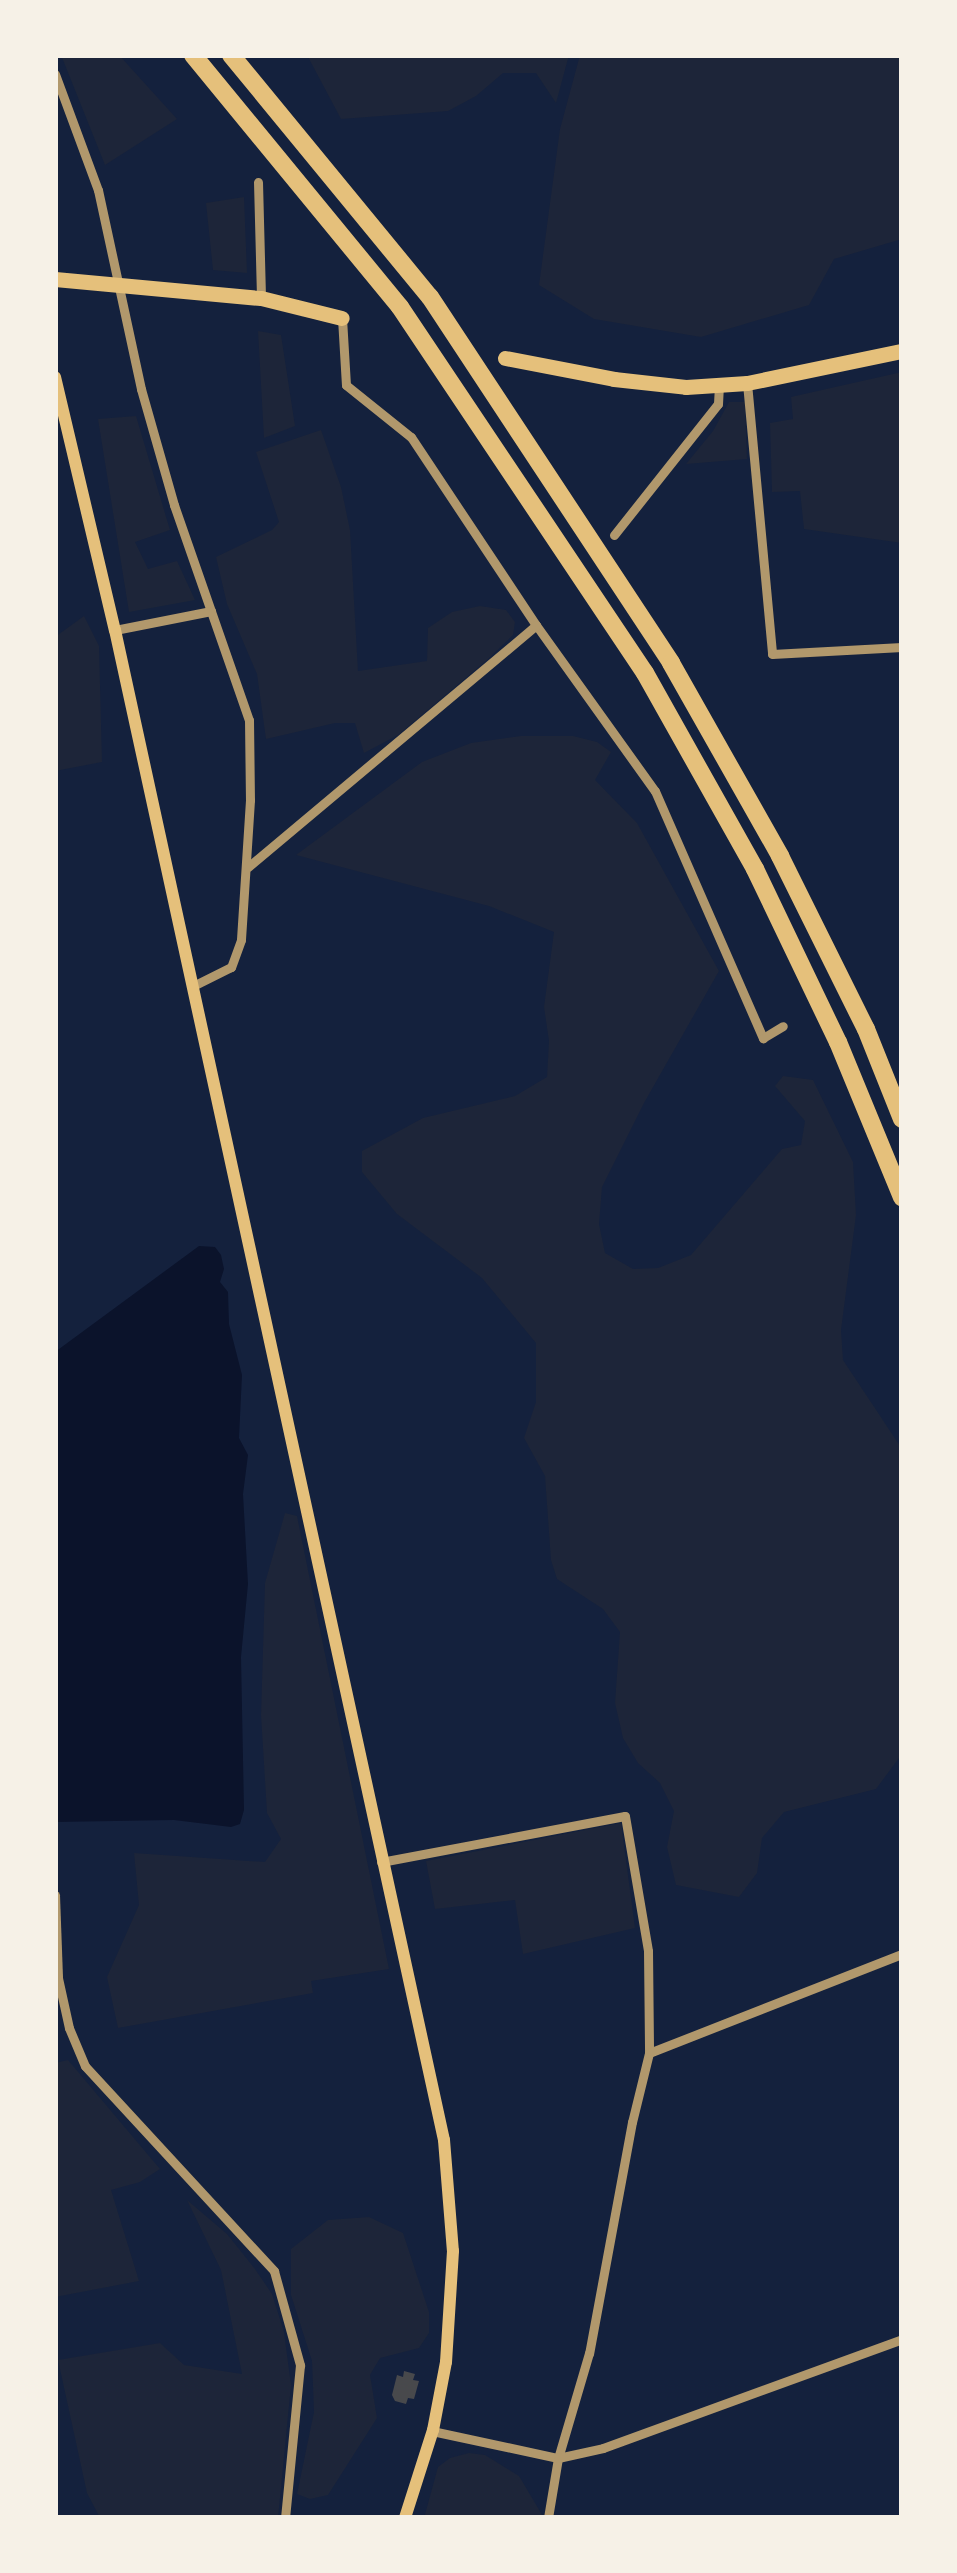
<!DOCTYPE html>
<html>
<head>
<meta charset="utf-8">
<style>
	body { margin:0 }
	#map { position:relative; width:957px; height:2573px; overflow:hidden; background:#14213d; font-family:Quicksand,sans-serif }
	div>[style] { position:absolute }
	[style*='--x'] { left:calc(var(--x)*1px); top:calc(var(--y)*1px); width:calc(var(--w)*1px); rotate:calc(var(--a)*1deg) }
	.green>* { inset:0; background:#1d2539 }
	.water>* { inset:0; background:#0b132b }
	.building>* { inset:0; background:#48494c }
	.minor>* { height:9px; margin:-4.5px; padding:0 4.5px; transform-origin:4.5px; border-radius:4.5px; background:#b1986c }
	.secondary>* { height:12px; margin:-6px; padding:0 6px; transform-origin:6px; border-radius:6px; background:#e5c07b }
	.primary>* { height:15px; margin:-7.5px; padding:0 7.5px; transform-origin:7.5px; border-radius:7.5px; background:#e5c07b }
	.motorway>* { height:18px; margin:-9px; padding:0 9px; transform-origin:9px; border-radius:9px; background:#e5c07b }
	span { translate:-50% -50%; white-space:nowrap; text-align:center; line-height:1.15; -webkit-text-stroke:10px #f6f1e7; paint-order:stroke }
	.frame { position:absolute; inset:0; border:58px solid #f6f1e7; pointer-events:none }
</style>
</head>
<body>
<div id="map">
	<div class="green">
		<div style="clip-path:polygon(61px 55px,119px 55px,177px 119px,105px 165px)"></div>
		<div style="clip-path:polygon(307px 55px,569px 55px,556px 103px,536px 73px,503px 73px,476px 96px,448px 111px,341px 119px)"></div>
		<div style="clip-path:polygon(580px 55px,902px 55px,902px 239px,834px 259px,809px 305px,701px 337px,594px 319px,539px 285px,560px 129px)"></div>
		<div style="clip-path:polygon(244px 197px,247px 273px,213px 270px,206px 203px)"></div>
		<div style="clip-path:polygon(258px 331px,281px 335px,295px 426px,264px 438px)"></div>
		<div style="clip-path:polygon(902px 372px,902px 543px,804px 529px,800px 491px,772px 492px,770px 423px,793px 419px,791px 397px)"></div>
		<div style="clip-path:polygon(729px 402px,745px 402px,747px 459px,686px 464px,713px 431px)"></div>
		<div style="clip-path:polygon(136px 416px,170px 530px,135px 542px,148px 569px,177px 561px,195px 600px,129px 612px,98px 419px)"></div>
		<div style="clip-path:polygon(321px 430px,341px 487px,350px 530px,358px 671px,427px 661px,428px 628px,452px 612px,480px 606px,506px 610px,515px 622px,513px 635px,487px 660px,398px 735px,364px 753px,355px 723px,335px 723px,266px 739px,257px 674px,227px 604px,216px 557px,272px 530px,279px 522px,256px 452px)"></div>
		<div style="clip-path:polygon(84px 616px,99px 646px,102px 762px,55px 771px,55px 637px)"></div>
		<div style="clip-path:polygon(521px 736px,573px 736px,597px 742px,611px 752px,595px 780px,637px 823px,719px 971px,644px 1103px,602px 1187px,599px 1224px,605px 1253px,633px 1269px,658px 1268px,691px 1255px,782px 1149px,801px 1145px,805px 1121px,775px 1086px,783px 1076px,813px 1080px,853px 1162px,856px 1215px,841px 1330px,843px 1360px,902px 1449px,902px 1754px,876px 1789px,784px 1812px,762px 1838px,757px 1873px,739px 1897px,676px 1885px,667px 1847px,674px 1811px,660px 1783px,638px 1763px,623px 1738px,615px 1703px,620px 1632px,603px 1609px,557px 1579px,551px 1560px,545px 1476px,524px 1438px,536px 1402px,536px 1343px,482px 1278px,397px 1214px,362px 1172px,362px 1151px,423px 1118px,515px 1096px,547px 1077px,549px 1041px,544px 1007px,554px 932px,489px 906px,296px 855px,422px 762px,471px 743px)"></div>
		<div style="clip-path:polygon(285px 1513px,297px 1516px,389px 1969px,311px 1981px,313px 1993px,118px 2028px,107px 1977px,139px 1905px,134px 1853px,265px 1862px,281px 1839px,267px 1813px,261px 1715px,265px 1583px)"></div>
		<div style="clip-path:polygon(621px 1823px,635px 1928px,523px 1954px,515px 1900px,435px 1909px,426px 1861px)"></div>
		<div style="clip-path:polygon(68px 2060px,160px 2169px,140px 2182px,111px 2190px,139px 2281px,55px 2297px,55px 2063px)"></div>
		<div style="clip-path:polygon(187px 2200px,227px 2234px,255px 2269px,272px 2294px,284px 2332px,291px 2385px,278px 2518px,100px 2518px,87px 2493px,58px 2360px,160px 2343px,184px 2365px,242px 2374px,221px 2270px)"></div>
		<div style="clip-path:polygon(369px 2217px,403px 2233px,429px 2312px,429px 2333px,419px 2348px,380px 2358px,370px 2375px,377px 2418px,328px 2495px,310px 2499px,297px 2494px,314px 2412px,312px 2361px,291px 2295px,291px 2249px,328px 2220px)"></div>
		<div style="clip-path:polygon(469px 2453px,485px 2455px,519px 2476px,544px 2518px,424px 2518px,438px 2467px,450px 2458px)"></div>
	</div>
	<div class="water">
		<div style="clip-path:polygon(199px 1246px,215px 1247px,221px 1255px,224px 1269px,220px 1282px,228px 1292px,229px 1324px,242px 1375px,239px 1438px,248px 1455px,243px 1494px,248px 1584px,241px 1657px,244px 1810px,240px 1824px,231px 1827px,174px 1820px,55px 1822px,55px 1352px)"></div>
	</div>
	<div class="building">
		<div style="clip-path:polygon(404px 2371px,415px 2374px,413px 2380px,419px 2381px,414px 2399px,408px 2398px,406px 2404px,395px 2401px,392px 2395px,397px 2375px,403px 2377px)"></div>
	</div>
	<div class="minor">
		<div style="--x:55;--y:74;--w:124;--a:69.7"></div>
		<div style="--x:98;--y:190;--w:204;--a:77.8"></div>
		<div style="--x:141;--y:389;--w:121;--a:74.1"></div>
		<div style="--x:174;--y:505;--w:228;--a:70.8"></div>
		<div style="--x:249;--y:720;--w:80;--a:89.3"></div>
		<div style="--x:250;--y:800;--w:140;--a:93.7"></div>
		<div style="--x:241;--y:940;--w:29;--a:110"></div>
		<div style="--x:231;--y:967;--w:42;--a:153.4"></div>
		<div style="--x:258;--y:182;--w:116;--a:88.5"></div>
		<div style="--x:342;--y:318;--w:67;--a:86.6"></div>
		<div style="--x:346;--y:385;--w:83;--a:38.7"></div>
		<div style="--x:411;--y:437;--w:226;--a:56.4"></div>
		<div style="--x:536;--y:625;--w:204;--a:54.4"></div>
		<div style="--x:655;--y:791;--w:270;--a:66.4"></div>
		<div style="--x:763;--y:1038;--w:23;--a:-31"></div>
		<div style="--x:747;--y:383;--w:272;--a:84.7"></div>
		<div style="--x:772;--y:654;--w:130;--a:-3.1"></div>
		<div style="--x:614;--y:535;--w:167;--a:-51.6"></div>
		<div style="--x:718;--y:404;--w:18;--a:-87"></div>
		<div style="--x:115;--y:630;--w:98;--a:-11.2"></div>
		<div style="--x:248;--y:867;--w:376;--a:-40"></div>
		<div style="--x:381;--y:1862;--w:248;--a:-10.7"></div>
		<div style="--x:625;--y:1816;--w:137;--a:80.3"></div>
		<div style="--x:648;--y:1951;--w:102;--a:89.4"></div>
		<div style="--x:649;--y:2053;--w:71;--a:103.8"></div>
		<div style="--x:632;--y:2122;--w:235;--a:100.5"></div>
		<div style="--x:589;--y:2353;--w:109;--a:106.4"></div>
		<div style="--x:558;--y:2458;--w:61;--a:99.5"></div>
		<div style="--x:55;--y:1895;--w:83;--a:87.9"></div>
		<div style="--x:58;--y:1978;--w:51;--a:77.6"></div>
		<div style="--x:69;--y:2028;--w:41;--a:67.2"></div>
		<div style="--x:85;--y:2066;--w:279;--a:47.3"></div>
		<div style="--x:274;--y:2271;--w:98;--a:74.5"></div>
		<div style="--x:300;--y:2365;--w:154;--a:95.6"></div>
		<div style="--x:649;--y:2053;--w:272;--a:-21.4"></div>
		<div style="--x:432;--y:2431;--w:129;--a:12.1"></div>
		<div style="--x:558;--y:2458;--w:46;--a:-12.5"></div>
		<div style="--x:603;--y:2448;--w:318;--a:-20"></div>
	</div>
	<div class="secondary">
		<div style="--x:55;--y:377;--w:260;--a:76.7"></div>
		<div style="--x:115;--y:630;--w:1545;--a:77.71"></div>
		<div style="--x:444;--y:2140;--w:111;--a:85.4"></div>
		<div style="--x:453;--y:2251;--w:111;--a:93.6"></div>
		<div style="--x:446;--y:2362;--w:69;--a:100.8"></div>
		<div style="--x:433;--y:2430;--w:92;--a:107.7"></div>
	</div>
	<div class="primary">
		<div style="--x:55;--y:279;--w:207;--a:5.3"></div>
		<div style="--x:261;--y:298;--w:83;--a:13.9"></div>
		<div style="--x:505;--y:358;--w:111;--a:10.9"></div>
		<div style="--x:614;--y:379;--w:72;--a:6.3"></div>
		<div style="--x:686;--y:387;--w:61;--a:-3.8"></div>
		<div style="--x:747;--y:383;--w:158;--a:-11.7"></div>
	</div>
	<div class="motorway">
		<div style="--x:193;--y:55;--w:326;--a:50.6"></div>
		<div style="--x:400;--y:307;--w:440;--a:56.2"></div>
		<div style="--x:645;--y:673;--w:225;--a:60.7"></div>
		<div style="--x:755;--y:869;--w:192;--a:64.4"></div>
		<div style="--x:838;--y:1042;--w:168;--a:67.6"></div>
		<div style="--x:231;--y:55;--w:313;--a:50.6"></div>
		<div style="--x:430;--y:297;--w:438;--a:56.6"></div>
		<div style="--x:671;--y:663;--w:222;--a:60.5"></div>
		<div style="--x:780;--y:856;--w:193;--a:63.6"></div>
		<div style="--x:866;--y:1029;--w:97;--a:68.2"></div>
	</div>
	<div class="frame"></div>
</div>
</body>
</html>
